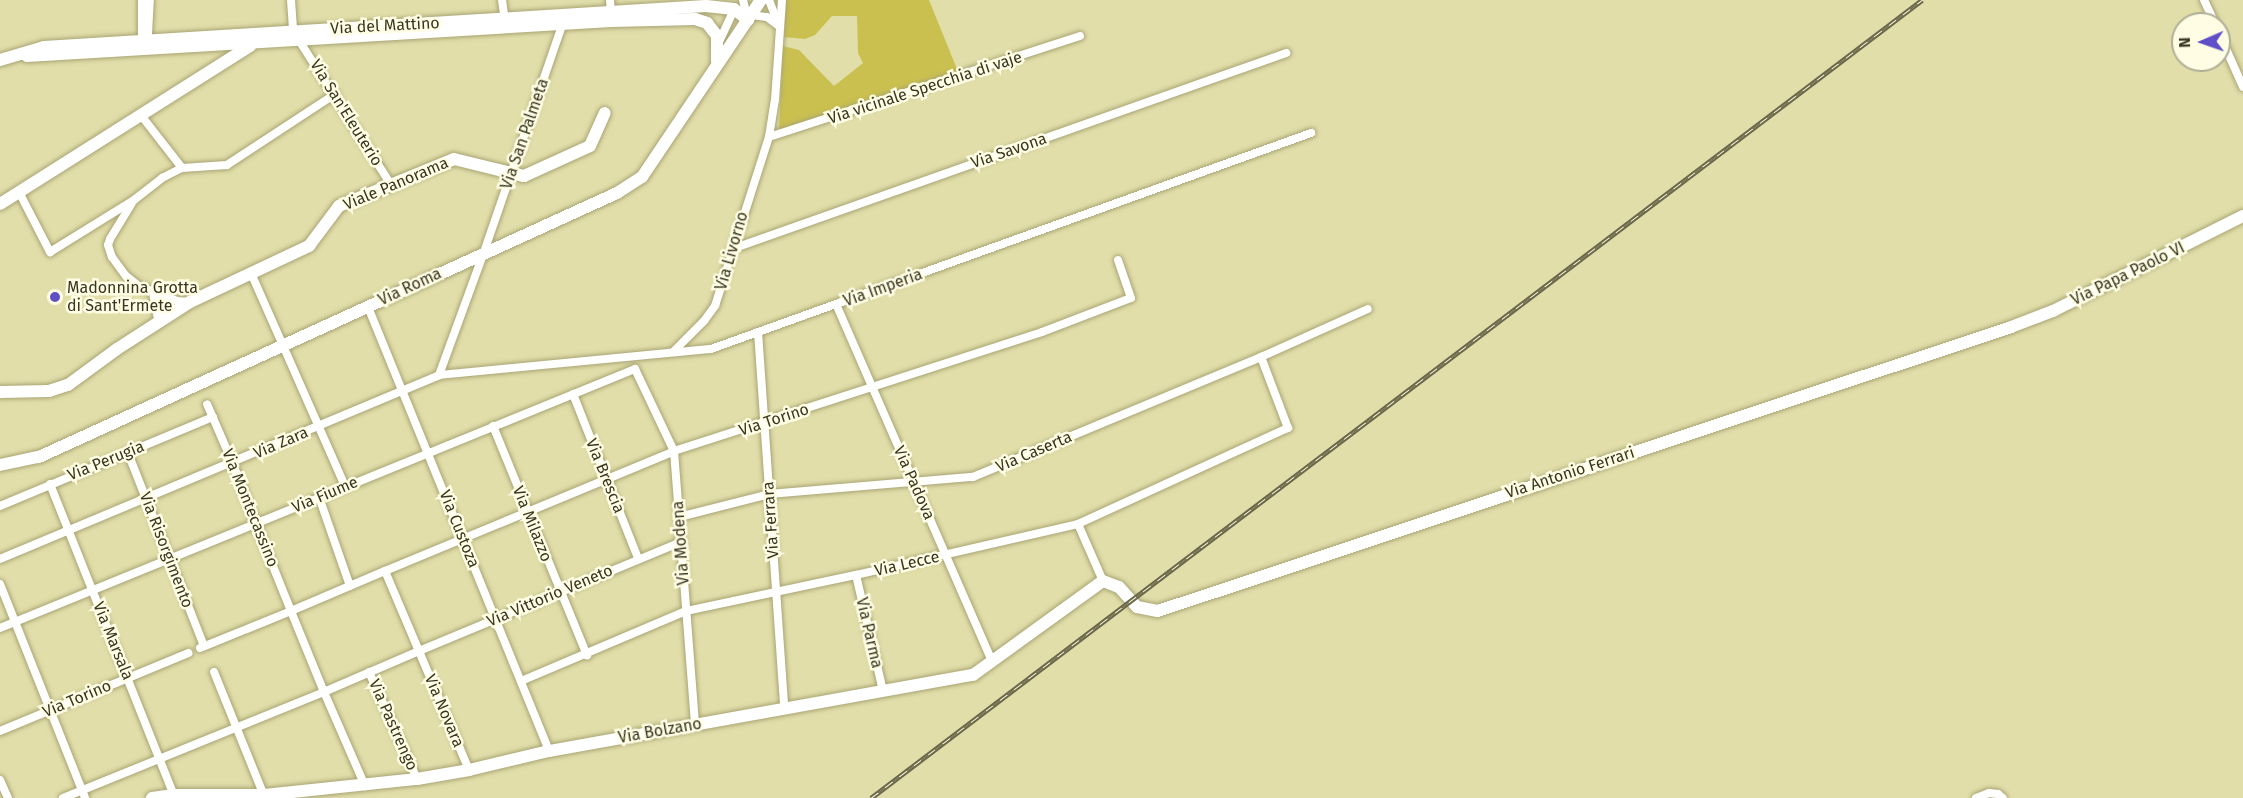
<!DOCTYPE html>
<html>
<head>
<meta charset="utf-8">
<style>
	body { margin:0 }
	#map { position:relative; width:2243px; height:798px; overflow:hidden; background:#e1deaa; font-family:"Fira Sans",sans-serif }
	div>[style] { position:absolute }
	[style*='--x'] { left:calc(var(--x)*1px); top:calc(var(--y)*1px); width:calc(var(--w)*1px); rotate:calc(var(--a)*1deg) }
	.green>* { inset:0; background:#cac050 }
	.roads { filter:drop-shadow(0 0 2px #a9a574) drop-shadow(0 0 2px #a9a574) }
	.street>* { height:8px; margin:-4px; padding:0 4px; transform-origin:4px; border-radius:4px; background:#fff }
	.secondary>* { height:12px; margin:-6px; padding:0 6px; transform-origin:6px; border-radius:6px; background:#fff }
	.rail>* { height:5px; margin-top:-2.5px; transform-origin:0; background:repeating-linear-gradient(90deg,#fffee4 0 9px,#6a674a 0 18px); box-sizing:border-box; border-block:2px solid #6a674a }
	.dots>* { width:16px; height:16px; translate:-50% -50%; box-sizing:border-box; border:3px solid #fffee4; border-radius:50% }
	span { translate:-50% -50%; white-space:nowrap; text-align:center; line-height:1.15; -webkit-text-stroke:5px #fffee4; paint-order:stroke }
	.street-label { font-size:16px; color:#383622 }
	.poi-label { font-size:16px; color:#383622 }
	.left { translate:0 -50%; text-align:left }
	.north { position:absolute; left:2171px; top:12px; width:60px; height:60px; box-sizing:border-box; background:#fffee4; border:2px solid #afae96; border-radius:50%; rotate:268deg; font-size:16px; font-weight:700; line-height:24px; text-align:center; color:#383622 }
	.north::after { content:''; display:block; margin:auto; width:21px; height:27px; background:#5f4fc7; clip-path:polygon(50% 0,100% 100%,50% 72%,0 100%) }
</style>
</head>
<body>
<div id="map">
	<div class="green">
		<div style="clip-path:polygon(786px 0,929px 0,959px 74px,781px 130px,779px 128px,783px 46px,799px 50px,834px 86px,863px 63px,858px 53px,857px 16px,832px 16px,815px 35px,805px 39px,784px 37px)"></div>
	</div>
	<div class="roads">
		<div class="street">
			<div style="--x:142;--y:0;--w:45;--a:90"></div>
			<div style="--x:291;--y:0;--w:31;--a:86"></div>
			<div style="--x:293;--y:31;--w:183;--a:57.5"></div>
			<div style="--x:502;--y:0;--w:22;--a:82"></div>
			<div style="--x:610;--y:0;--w:15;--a:86"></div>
			<div style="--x:743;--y:0;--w:21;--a:76"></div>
			<div style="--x:769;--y:0;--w:25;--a:69"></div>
			<div style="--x:2204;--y:0;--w:26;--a:65"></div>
			<div style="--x:752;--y:15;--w:15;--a:8"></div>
			<div style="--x:767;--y:17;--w:15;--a:37"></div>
			<div style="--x:2219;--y:33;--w:59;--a:66"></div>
			<div style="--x:142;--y:41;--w:9;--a:-49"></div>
			<div style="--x:148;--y:34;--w:34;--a:-87"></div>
			<div style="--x:718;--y:44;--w:38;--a:-65"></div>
			<div style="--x:140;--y:114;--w:68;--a:52.1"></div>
			<div style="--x:769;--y:137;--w:327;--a:-18"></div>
			<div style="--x:19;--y:192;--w:68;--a:62.7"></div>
			<div style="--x:50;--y:252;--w:99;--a:-31.8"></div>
			<div style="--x:134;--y:200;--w:36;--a:-38"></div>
			<div style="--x:162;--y:178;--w:22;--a:-27"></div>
			<div style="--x:182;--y:168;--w:45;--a:-3.8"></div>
			<div style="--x:227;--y:165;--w:129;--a:-33.3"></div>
			<div style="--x:132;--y:203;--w:42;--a:121.4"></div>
			<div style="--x:110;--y:239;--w:6;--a:108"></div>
			<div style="--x:108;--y:245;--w:13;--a:72"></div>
			<div style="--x:112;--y:257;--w:24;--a:54"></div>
			<div style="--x:126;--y:276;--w:16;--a:38"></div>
			<div style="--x:139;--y:286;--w:41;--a:21.5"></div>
			<div style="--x:177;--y:301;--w:13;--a:4"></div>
			<div style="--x:732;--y:249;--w:588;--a:-19.48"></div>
			<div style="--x:251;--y:273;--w:233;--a:66.2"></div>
			<div style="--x:153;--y:293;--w:31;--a:79"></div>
			<div style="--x:836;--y:304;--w:390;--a:66.4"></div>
			<div style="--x:368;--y:307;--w:479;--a:67.8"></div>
			<div style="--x:758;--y:332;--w:377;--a:86"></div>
			<div style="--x:673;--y:352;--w:44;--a:-45"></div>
			<div style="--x:704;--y:321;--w:19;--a:-54"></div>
			<div style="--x:715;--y:306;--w:177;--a:-72.3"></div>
			<div style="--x:769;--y:137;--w:37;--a:-81"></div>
			<div style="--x:775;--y:100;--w:100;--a:-86"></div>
			<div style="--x:439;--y:375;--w:273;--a:-5.5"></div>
			<div style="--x:711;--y:349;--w:638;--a:-19.8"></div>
			<div style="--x:573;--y:394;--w:176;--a:68.4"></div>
			<div style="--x:493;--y:426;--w:248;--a:67.7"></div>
			<div style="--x:128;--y:453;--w:207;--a:68.5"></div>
			<div style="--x:50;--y:484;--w:338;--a:68.3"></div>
			<div style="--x:319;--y:497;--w:94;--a:70.8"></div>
			<div style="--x:0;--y:506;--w:231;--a:-22.7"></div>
			<div style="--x:679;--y:517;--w:93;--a:-14.3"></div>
			<div style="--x:769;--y:494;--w:205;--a:-4.8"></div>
			<div style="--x:973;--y:477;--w:312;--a:-22.6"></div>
			<div style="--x:1261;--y:357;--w:117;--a:-24.2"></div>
			<div style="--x:1078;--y:524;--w:62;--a:66.3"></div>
			<div style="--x:0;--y:559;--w:476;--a:-22.7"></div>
			<div style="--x:439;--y:375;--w:131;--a:-69.9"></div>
			<div style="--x:484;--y:252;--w:243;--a:-71"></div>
			<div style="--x:385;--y:571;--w:313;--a:-22.5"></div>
			<div style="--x:674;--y:451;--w:387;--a:-17.9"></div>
			<div style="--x:1042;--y:332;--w:95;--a:-20.9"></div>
			<div style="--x:1131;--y:298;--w:40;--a:-108.9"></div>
			<div style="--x:856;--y:575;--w:119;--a:76.9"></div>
			<div style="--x:0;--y:584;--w:230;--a:68.3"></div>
			<div style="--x:0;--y:628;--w:686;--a:-22.19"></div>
			<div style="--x:635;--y:369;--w:91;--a:64.6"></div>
			<div style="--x:674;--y:451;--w:275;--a:85.6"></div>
			<div style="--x:200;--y:648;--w:98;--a:-22.1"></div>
			<div style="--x:291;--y:611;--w:102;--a:-23.1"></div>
			<div style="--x:385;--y:571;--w:87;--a:67"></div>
			<div style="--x:419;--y:651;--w:103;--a:156.7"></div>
			<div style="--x:324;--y:692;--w:87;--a:-112.2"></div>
			<div style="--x:291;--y:611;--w:94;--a:-111.9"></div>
			<div style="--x:256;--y:524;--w:64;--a:-111"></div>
			<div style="--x:233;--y:464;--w:65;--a:-113.4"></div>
			<div style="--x:214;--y:672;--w:136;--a:68"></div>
			<div style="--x:369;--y:672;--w:117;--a:65.8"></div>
			<div style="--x:521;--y:681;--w:179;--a:-23"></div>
			<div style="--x:686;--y:611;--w:174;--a:-12"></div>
			<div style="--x:856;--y:575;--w:228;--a:-12.9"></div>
			<div style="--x:1078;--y:524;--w:231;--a:-24.6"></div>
			<div style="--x:1288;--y:428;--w:76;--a:-110.8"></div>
			<div style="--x:0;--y:731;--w:204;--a:-22.5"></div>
			<div style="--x:469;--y:770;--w:129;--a:-112.8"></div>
			<div style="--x:419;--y:651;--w:284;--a:-22.6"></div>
			<div style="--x:0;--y:780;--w:20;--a:66"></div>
			<div style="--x:63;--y:798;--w:282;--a:-22.1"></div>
			<div style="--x:324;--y:692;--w:103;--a:66.4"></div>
			<div style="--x:1976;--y:798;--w:14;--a:-21"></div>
			<div style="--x:1989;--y:793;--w:9;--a:6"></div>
			<div style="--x:1998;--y:794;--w:6;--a:39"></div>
		</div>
		<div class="secondary">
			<div style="--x:27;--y:56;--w:585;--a:-3.43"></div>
			<div style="--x:611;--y:21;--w:84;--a:-1.4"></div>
			<div style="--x:695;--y:19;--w:13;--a:18"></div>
			<div style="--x:707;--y:23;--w:16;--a:52"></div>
			<div style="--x:717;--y:36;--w:25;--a:90"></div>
			<div style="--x:0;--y:60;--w:46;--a:-16.5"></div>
			<div style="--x:44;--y:47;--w:663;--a:-3.54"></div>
			<div style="--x:706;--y:6;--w:28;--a:6"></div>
			<div style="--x:734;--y:9;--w:18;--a:38"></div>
			<div style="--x:0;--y:204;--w:296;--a:-32.3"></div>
			<div style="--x:0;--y:392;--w:49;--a:-1.2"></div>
			<div style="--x:49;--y:391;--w:20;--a:-18"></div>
			<div style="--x:68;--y:385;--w:61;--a:-36.3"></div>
			<div style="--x:117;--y:349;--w:87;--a:-32.8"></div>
			<div style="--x:190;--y:302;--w:132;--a:-25.2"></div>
			<div style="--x:309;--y:246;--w:50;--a:-53.1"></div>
			<div style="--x:339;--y:206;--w:124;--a:-22.2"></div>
			<div style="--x:454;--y:159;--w:72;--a:13.7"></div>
			<div style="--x:524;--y:176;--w:72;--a:-24.4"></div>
			<div style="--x:590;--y:146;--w:36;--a:-66"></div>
			<div style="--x:0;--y:465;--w:40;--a:-12"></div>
			<div style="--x:39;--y:457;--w:635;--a:-24.55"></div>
			<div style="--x:617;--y:193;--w:30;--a:-33"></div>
			<div style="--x:642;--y:177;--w:213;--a:-56.1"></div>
			<div style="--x:152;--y:798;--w:22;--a:-8"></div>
			<div style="--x:174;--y:795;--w:90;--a:0"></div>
			<div style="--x:264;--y:795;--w:154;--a:-6"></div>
			<div style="--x:417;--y:779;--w:53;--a:-9.8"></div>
			<div style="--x:469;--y:770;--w:82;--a:-13.4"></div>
			<div style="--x:549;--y:751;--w:431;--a:-10.2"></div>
			<div style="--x:973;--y:675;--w:160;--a:-35.9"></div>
			<div style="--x:1103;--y:581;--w:17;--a:21"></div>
			<div style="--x:1119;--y:587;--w:27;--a:48"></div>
			<div style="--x:1137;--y:607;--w:21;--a:11"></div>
			<div style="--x:1158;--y:611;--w:899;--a:-18.41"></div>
			<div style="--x:2011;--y:327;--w:45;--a:-20.9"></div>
			<div style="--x:2053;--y:311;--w:212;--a:-26.6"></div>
		</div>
	</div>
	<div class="rail">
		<div style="--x:871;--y:798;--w:1320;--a:-37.21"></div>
	</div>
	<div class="dots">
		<div style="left:55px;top:297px;background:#5f4fc7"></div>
	</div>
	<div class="street-label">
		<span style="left:385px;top:26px;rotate:-3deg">Via del Mattino</span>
		<span style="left:925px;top:88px;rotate:-18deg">Via vicinale Specchia di vaje</span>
		<span style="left:346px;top:113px;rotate:58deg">Via San'Eleuterio</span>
		<span style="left:525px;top:134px;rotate:-71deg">Via San Palmeta</span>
		<span style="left:1009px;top:151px;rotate:-19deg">Via Savona</span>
		<span style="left:396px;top:184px;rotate:-23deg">Viale Panorama</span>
		<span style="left:732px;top:251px;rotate:-74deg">Via Livorno</span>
		<span style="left:2128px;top:274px;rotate:-26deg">Via Papa Paolo VI</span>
		<span style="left:410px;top:287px;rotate:-25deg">Via Roma</span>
		<span style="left:883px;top:288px;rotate:-20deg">Via Imperia</span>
		<span style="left:774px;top:420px;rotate:-18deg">Via Torino</span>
		<span style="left:281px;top:443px;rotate:-23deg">Via Zara</span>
		<span style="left:1034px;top:452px;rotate:-23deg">Via Caserta</span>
		<span style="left:106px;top:461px;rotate:-22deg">Via Perugia</span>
		<span style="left:1570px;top:473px;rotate:-18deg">Via Antonio Ferrari</span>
		<span style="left:605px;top:476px;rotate:68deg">Via Brescia</span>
		<span style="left:914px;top:483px;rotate:66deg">Via Padova</span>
		<span style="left:325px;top:495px;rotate:-23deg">Via Fiume</span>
		<span style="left:250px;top:508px;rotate:68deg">Via Montecassino</span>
		<span style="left:771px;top:520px;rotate:-94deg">Via Ferrara</span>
		<span style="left:532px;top:524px;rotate:68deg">Via Milazzo</span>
		<span style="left:459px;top:529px;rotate:68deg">Via Custoza</span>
		<span style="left:681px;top:543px;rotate:-94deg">Via Modena</span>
		<span style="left:166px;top:550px;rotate:69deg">Via Risorgimento</span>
		<span style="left:907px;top:564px;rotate:-13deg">Via Lecce</span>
		<span style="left:550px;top:596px;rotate:-23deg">Via Vittorio Veneto</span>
		<span style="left:869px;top:633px;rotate:77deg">Via Parma</span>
		<span style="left:113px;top:641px;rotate:68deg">Via Marsala</span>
		<span style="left:77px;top:699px;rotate:-23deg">Via Torino</span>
		<span style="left:444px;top:711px;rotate:67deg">Via Novara</span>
		<span style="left:393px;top:725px;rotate:66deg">Via Pastrengo</span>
		<span style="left:660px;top:731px;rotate:-10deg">Via Bolzano</span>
	</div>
	<div class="poi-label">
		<span class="left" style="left:67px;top:297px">Madonnina Grotta<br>di Sant'Ermete</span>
	</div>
	<div class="north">N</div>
</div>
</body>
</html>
